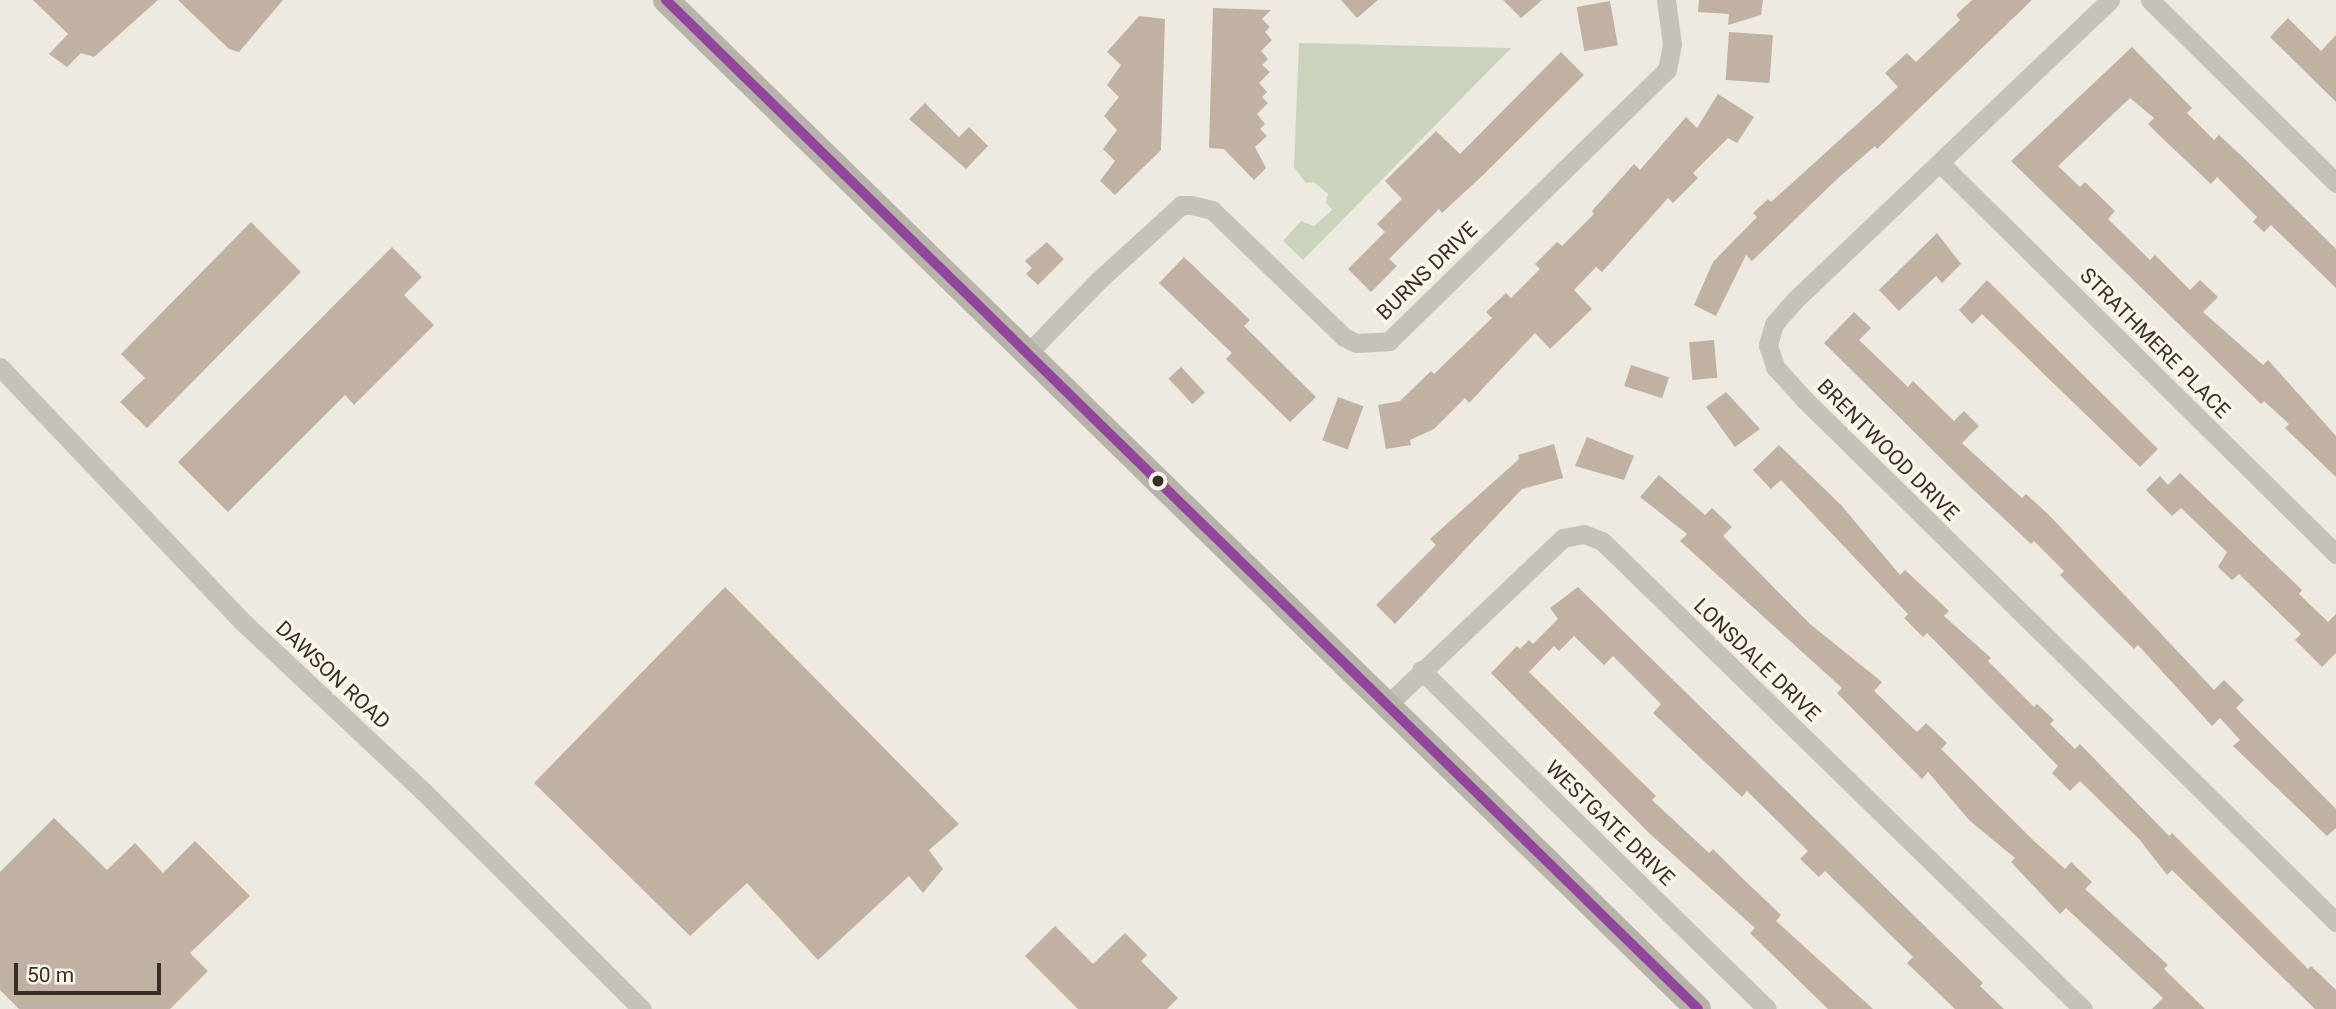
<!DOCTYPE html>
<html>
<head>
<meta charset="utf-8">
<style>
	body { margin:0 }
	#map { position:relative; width:2336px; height:1009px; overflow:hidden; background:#edeae1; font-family:Roboto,sans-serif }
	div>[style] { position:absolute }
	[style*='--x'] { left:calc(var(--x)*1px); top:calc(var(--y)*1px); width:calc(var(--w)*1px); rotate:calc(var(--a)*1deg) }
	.green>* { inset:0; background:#cad3bb }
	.building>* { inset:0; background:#c0b1a3; transform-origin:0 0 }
	.minor>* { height:19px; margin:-9.5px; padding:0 9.5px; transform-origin:9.5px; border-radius:9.5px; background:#c6c2ba }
	.secondary>* { height:26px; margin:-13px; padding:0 13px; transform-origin:13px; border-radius:13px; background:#b7b2aa }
	.bus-1>* { height:10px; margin:-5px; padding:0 5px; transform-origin:5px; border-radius:5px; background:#91469b }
	.dots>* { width:19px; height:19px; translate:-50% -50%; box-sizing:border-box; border:4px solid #f9f5e8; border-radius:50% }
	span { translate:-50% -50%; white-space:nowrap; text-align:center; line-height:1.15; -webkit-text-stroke:7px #f9f5e8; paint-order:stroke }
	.street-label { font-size:21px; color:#372f28 }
	.scale { position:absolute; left:14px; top:963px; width:147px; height:32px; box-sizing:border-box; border:4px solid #372f28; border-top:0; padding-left:9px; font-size:21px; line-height:24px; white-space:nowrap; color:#372f28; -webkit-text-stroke:5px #f9f5e8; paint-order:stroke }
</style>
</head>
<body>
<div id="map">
	<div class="green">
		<div style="clip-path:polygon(1299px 43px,1511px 48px,1303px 260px,1283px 241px,1301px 221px,1314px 226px,1332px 210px,1326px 202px,1328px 194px,1314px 182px,1306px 183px,1294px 167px)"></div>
	</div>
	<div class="building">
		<div style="clip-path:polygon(33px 0,158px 0,94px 57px,81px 53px,67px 67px,49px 54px,68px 34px)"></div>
		<div style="clip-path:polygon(178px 0,283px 0,239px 52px,229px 49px)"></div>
		<div style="clip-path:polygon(1341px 0,1378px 0,1357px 18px)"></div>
		<div style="clip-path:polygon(1503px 0,1542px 0,1521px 18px)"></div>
		<div style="clip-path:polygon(1699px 0,1763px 0,1761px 15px,1728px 25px,1729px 14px,1698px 12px)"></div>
		<div style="clip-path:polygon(1972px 0,2032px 0,1877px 149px,1875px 146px,1836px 180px,1752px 261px,1746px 255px,1716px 316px,1694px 305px,1713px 262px,1757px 217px,1753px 213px,1768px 199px,1771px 202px,1898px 87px,1885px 73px,1907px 53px,1916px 62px,1960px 20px,1956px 15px)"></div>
		<div style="left:1610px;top:1px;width:45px;height:34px;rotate:80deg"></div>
		<div style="clip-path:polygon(1213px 8px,1271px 10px,1262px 19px,1270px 27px,1265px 32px,1272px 40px,1261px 51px,1268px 59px,1262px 65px,1270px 72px,1259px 83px,1267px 92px,1262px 97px,1268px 103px,1257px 114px,1265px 124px,1260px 129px,1267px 136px,1255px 147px,1266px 168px,1254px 180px,1224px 149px,1209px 148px)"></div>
		<div style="clip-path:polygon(1139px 16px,1165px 19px,1161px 150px,1115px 195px,1100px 181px,1115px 161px,1103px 149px,1117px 130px,1104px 116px,1119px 97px,1107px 85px,1121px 65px,1107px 52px)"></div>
		<div style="clip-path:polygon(2288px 18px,2321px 51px,2336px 35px,2336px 102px,2270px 37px)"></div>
		<div style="left:1729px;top:32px;width:44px;height:48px;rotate:4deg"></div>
		<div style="clip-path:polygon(2132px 47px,2192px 108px,2187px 113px,2214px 140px,2219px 135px,2248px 162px,2336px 249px,2336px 288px,2271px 225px,2264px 232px,2253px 222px,2257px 217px,2217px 177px,2211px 184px,2162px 138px,2148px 124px,2154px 118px,2130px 98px,2058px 166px,2080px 187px,2085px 182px,2115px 211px,2108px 219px,2150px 260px,2155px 255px,2190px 290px,2200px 280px,2218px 297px,2203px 312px,2263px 365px,2268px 360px,2336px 436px,2336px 477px,2285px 428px,2289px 424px,2264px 401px,2261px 404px,2011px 161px)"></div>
		<div style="clip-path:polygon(1561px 52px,1584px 75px,1481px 177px,1442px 213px,1439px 209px,1389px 259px,1397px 266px,1371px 292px,1348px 269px,1385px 232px,1377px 224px,1402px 199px,1385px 181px,1436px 131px,1460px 154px)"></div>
		<div style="clip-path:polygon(1718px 94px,1754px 117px,1737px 143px,1728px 138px,1693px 173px,1698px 178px,1673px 203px,1668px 198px,1602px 272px,1596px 267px,1574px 290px,1592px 309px,1550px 349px,1535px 333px,1469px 403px,1465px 398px,1434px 429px,1410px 440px,1411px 445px,1386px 449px,1378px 405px,1400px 401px,1431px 371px,1434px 374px,1492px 318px,1486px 312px,1506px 293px,1511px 298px,1540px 269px,1535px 264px,1557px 242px,1562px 246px,1594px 214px,1592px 211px,1634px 164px,1640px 170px,1686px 117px,1697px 128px)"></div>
		<div style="clip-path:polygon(925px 103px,959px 137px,969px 127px,988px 146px,966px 169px,909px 119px)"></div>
		<div style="clip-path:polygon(251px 222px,301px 272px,147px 428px,120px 402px,145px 378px,121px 354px)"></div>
		<div style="clip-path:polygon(1937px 233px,1961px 264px,1942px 283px,1936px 276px,1899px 311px,1879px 290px)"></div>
		<div style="clip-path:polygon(1047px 242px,1064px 259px,1038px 285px,1026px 274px,1032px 268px,1025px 261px)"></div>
		<div style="clip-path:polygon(392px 247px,422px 277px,404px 295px,434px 325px,354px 405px,345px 395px,228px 512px,178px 462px)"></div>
		<div style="clip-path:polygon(1184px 257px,1250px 320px,1244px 326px,1316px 397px,1290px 422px,1226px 359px,1232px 353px,1159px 283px)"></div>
		<div style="clip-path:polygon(1987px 280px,2158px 449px,2140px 467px,1982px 314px,1972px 324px,1959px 310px)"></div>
		<div style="clip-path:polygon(1854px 312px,1871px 328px,1859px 340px,1908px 387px,1913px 381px,1954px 421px,1964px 411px,1979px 426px,1962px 443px,2022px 498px,2026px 494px,2048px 514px,2214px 690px,2224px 680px,2244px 700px,2236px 708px,2336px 809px,2336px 828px,2327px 836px,2233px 746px,2240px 740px,2220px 718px,2212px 726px,2138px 645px,2134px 649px,2060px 575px,2064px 571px,2034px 541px,2031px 544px,1967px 484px,1824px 343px)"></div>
		<div style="left:1714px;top:340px;width:38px;height:25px;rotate:85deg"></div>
		<div style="left:1631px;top:365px;width:40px;height:22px;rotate:18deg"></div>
		<div style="left:1181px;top:367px;width:35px;height:17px;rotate:47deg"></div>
		<div style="clip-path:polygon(1726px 392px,1760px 429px,1735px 447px,1706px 407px)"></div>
		<div style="left:1338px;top:397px;width:27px;height:46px;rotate:20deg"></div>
		<div style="clip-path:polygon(1587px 437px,1634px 456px,1624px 480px,1575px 466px)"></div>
		<div style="clip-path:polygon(1554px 444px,1563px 478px,1522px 489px,1395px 624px,1376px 605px,1436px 545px,1430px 539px,1519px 459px,1518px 455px)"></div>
		<div style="clip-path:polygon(1779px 445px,1841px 505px,1900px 575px,1905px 570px,1949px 611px,1944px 616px,1991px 658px,1988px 661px,2034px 707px,2037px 704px,2054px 720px,2050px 724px,2075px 749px,2080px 744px,2169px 836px,2172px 833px,2308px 969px,2311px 966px,2336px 990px,2336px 1009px,2315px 1009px,2172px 870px,2167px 875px,2139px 839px,2080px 781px,2070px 791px,2052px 773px,2058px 766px,1927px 633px,1923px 637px,1904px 618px,1908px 614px,1781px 480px,1771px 489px,1753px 470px)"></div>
		<div style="clip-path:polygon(2180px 473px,2302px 590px,2299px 594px,2328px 622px,2336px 614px,2336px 653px,2322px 667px,2295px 640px,2301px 634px,2239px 574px,2232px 580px,2218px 567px,2227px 552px,2181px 508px,2172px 516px,2146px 490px,2160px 476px,2168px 485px)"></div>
		<div style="clip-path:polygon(1659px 475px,1705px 515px,1712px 508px,1732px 527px,1723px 536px,1810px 624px,1882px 682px,1874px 691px,1917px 732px,1926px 723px,1947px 743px,1941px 749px,2033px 840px,2065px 869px,2071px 862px,2092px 882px,2085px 889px,2168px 965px,2164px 969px,2205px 1009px,2152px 1009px,2163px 998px,2066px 908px,2060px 914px,2011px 862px,2015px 858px,1970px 821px,1928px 772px,1922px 779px,1837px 693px,1842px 688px,1680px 541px,1687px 534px,1640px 497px)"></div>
		<div style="clip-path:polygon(725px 587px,959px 824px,929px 850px,943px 869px,923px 893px,909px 876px,818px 960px,747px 883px,690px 936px,534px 783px)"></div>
		<div style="clip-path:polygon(1578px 587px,1983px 983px,1980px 986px,2004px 1009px,1955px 1009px,1907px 963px,1913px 957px,1861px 906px,1825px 871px,1819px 877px,1800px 859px,1808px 851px,1747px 791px,1742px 797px,1653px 713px,1661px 704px,1613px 656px,1604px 665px,1574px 636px,1559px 651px,1554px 646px,1529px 672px,1656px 796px,1652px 800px,1709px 853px,1713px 849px,1739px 875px,1781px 915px,1776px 921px,1873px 1009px,1828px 1009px,1750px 933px,1755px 928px,1648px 832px,1491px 673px,1517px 646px,1520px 649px,1529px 640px,1533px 644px,1558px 619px,1550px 608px)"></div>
		<div style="clip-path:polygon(54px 818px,107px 870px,135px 843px,163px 873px,195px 841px,250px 896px,190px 953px,208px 971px,170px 1009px,19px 1009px,0 990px,0 872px)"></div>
		<div style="clip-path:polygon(1055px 926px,1093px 964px,1125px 933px,1147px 955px,1141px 961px,1178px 998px,1167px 1009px,1078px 1009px,1025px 956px)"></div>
	</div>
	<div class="minor">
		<div style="--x:2110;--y:0;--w:436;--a:136.4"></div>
		<div style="--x:1794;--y:301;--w:30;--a:131"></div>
		<div style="--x:1774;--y:324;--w:22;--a:106"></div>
		<div style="--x:1768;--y:345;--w:23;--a:72"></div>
		<div style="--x:1775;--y:367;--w:45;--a:47.7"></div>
		<div style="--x:1805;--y:400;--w:745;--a:44.51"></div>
		<div style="--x:2150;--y:0;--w:261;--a:44.5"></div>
		<div style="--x:1942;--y:165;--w:554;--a:44.63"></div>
		<div style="--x:1027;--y:354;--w:103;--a:-45.8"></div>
		<div style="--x:1099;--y:280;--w:111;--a:-42.4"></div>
		<div style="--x:1181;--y:205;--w:10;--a:0"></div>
		<div style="--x:1191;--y:205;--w:22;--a:13"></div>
		<div style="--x:1212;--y:210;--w:183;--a:43.9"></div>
		<div style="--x:1344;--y:337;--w:13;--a:27"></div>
		<div style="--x:1356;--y:343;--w:33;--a:-3"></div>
		<div style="--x:1389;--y:341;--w:388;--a:-44.3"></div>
		<div style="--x:1667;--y:70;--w:26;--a:-79"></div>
		<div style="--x:1672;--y:44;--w:44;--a:-97.8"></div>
		<div style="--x:0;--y:367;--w:354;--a:46.4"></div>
		<div style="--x:244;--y:623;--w:245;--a:43.2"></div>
		<div style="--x:423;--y:791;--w:309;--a:44.9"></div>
		<div style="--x:1421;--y:670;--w:484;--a:44.4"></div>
		<div style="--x:1387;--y:705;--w:243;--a:-43.5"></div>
		<div style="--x:1563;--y:538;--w:21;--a:-11"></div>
		<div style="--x:1584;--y:534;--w:19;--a:21"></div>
		<div style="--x:1602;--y:541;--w:671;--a:44.22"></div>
	</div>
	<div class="secondary">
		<div style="--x:666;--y:0;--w:1443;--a:44.35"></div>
	</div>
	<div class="bus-1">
		<div style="--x:666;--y:0;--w:1443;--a:44.35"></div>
	</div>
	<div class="dots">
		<div style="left:1158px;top:481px;background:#372f28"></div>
	</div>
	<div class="street-label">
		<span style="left:1427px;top:271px;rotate:-44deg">BURNS DRIVE</span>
		<span style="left:2155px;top:343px;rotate:45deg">STRATHMERE PLACE</span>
		<span style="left:1888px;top:450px;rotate:45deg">BRENTWOOD DRIVE</span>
		<span style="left:1757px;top:660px;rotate:44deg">LONSDALE DRIVE</span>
		<span style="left:333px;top:675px;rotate:43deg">DAWSON ROAD</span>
		<span style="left:1610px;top:823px;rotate:44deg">WESTGATE DRIVE</span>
	</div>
	<div class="scale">50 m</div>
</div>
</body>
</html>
